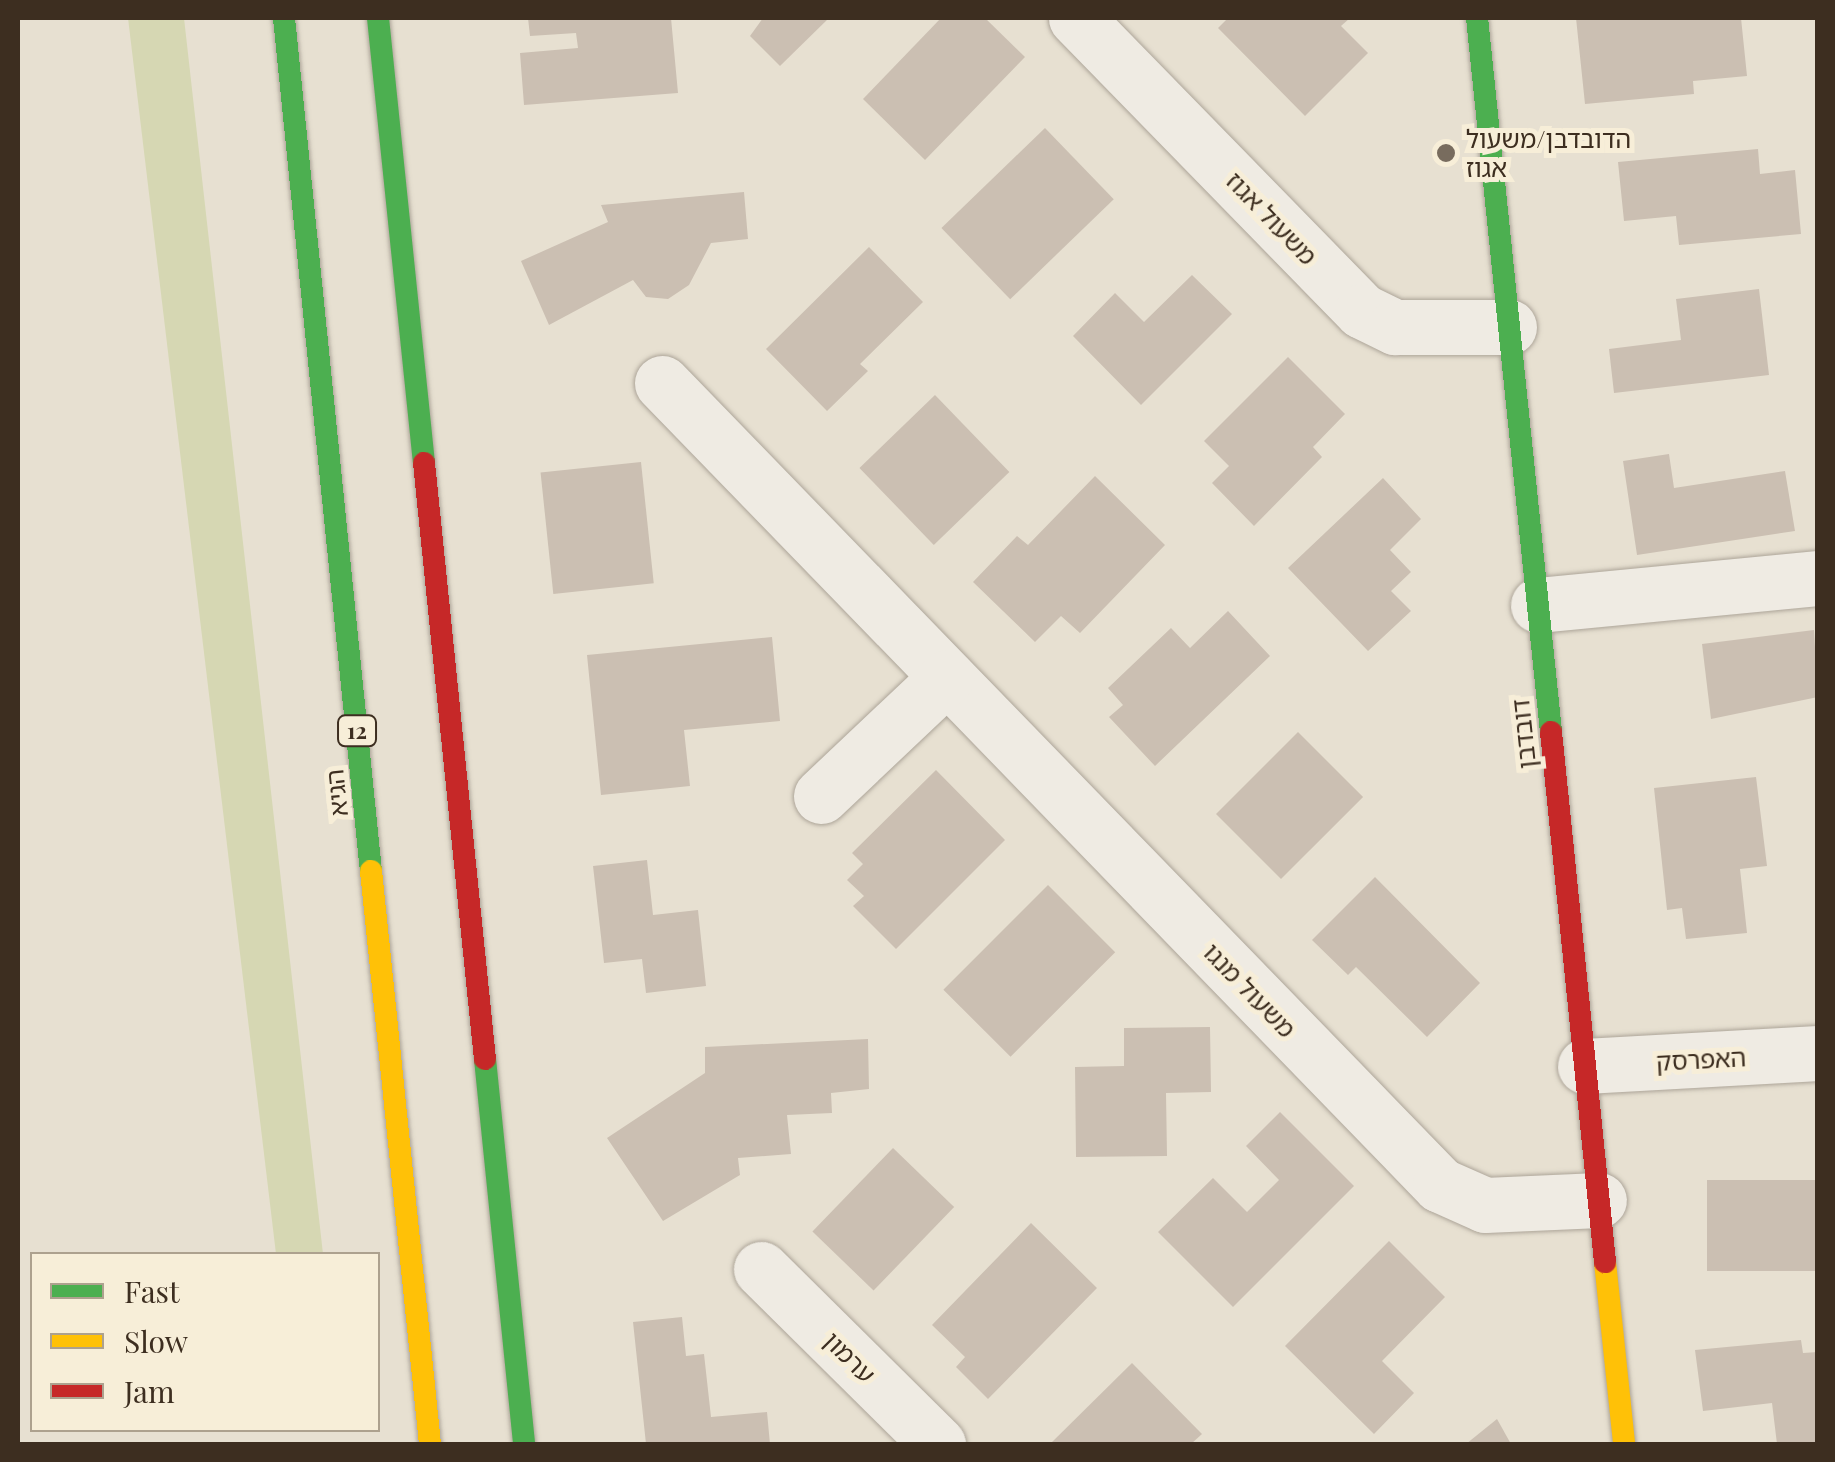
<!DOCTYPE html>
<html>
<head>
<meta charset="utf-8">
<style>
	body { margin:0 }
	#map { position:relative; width:1835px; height:1462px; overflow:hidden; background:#e7e0d1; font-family:"Playfair Display","Noto Sans Hebrew",serif }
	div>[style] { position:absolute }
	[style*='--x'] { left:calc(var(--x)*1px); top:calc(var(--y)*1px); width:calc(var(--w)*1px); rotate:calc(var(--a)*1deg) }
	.green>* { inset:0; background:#d6d7b3 }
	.building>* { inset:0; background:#cbbfb2; transform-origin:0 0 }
	.roads { filter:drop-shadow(0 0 2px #ada599) drop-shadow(0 0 2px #ada599) }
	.street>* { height:55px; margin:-27.5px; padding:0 27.5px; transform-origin:27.5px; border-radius:27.5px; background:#efebe3 }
	.fast>* { height:22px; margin:-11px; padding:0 11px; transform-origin:11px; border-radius:11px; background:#4caf50 }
	.slow>* { height:22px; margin:-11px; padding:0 11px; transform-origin:11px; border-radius:11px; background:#ffc107 }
	.jam>* { height:22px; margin:-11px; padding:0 11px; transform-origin:11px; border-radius:11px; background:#c62828 }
	.dots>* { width:28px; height:28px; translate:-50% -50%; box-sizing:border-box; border:5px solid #f7eed8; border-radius:50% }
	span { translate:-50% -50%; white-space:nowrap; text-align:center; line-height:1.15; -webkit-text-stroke:10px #f7eed8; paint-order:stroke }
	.shield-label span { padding:2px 8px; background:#f7eed8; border:2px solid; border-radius:8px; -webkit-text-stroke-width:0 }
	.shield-label { font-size:22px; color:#3d2e20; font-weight:700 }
	.poi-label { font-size:25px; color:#3d2e20 }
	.left { translate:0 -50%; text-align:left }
	.street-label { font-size:25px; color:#3d2e20 }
	.frame { position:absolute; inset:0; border:20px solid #3d2e20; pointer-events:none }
	.legend { position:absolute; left:30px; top:1252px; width:350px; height:180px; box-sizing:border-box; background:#f7eed8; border:2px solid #ada18e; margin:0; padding:12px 18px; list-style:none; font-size:30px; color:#3d2e20 }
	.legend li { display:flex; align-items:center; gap:20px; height:50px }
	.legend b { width:50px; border:2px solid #ada18e }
</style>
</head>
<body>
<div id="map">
	<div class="green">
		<div style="clip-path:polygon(128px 18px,184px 18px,323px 1254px,276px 1254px)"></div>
	</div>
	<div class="building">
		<div style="clip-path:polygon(528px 18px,671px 18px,678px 93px,524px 105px,520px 53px,578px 48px,576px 33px,530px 36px)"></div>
		<div style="clip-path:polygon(763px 18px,829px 18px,780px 66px,750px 36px)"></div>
		<div style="clip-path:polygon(941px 18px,985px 18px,1025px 57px,925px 160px,863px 99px)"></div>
		<div style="clip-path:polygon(1228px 18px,1350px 18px,1341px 26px,1368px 53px,1305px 116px,1218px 28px)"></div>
		<div style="clip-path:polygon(1576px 18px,1741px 18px,1747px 76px,1693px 81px,1694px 94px,1585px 104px)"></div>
		<div style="left:1045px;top:128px;width:99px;height:144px;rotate:46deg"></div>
		<div style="clip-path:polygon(1758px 149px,1760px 174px,1795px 170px,1801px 234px,1679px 245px,1676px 216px,1624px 221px,1618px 162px)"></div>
		<div style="clip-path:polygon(744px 192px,748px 239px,711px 243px,689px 285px,668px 299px,646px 297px,633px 280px,549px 325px,521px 261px,608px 222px,601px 205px)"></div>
		<div style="clip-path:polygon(869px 247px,923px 302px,860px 364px,868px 371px,827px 411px,766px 349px)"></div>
		<div style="clip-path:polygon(1192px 275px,1232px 314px,1141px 405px,1073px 336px,1115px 293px,1144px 322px)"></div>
		<div style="clip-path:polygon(1759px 289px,1769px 375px,1614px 393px,1609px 349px,1681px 340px,1676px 299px)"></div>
		<div style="clip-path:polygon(1288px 357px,1345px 414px,1313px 447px,1322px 457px,1254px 526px,1212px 483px,1229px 466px,1204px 441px)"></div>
		<div style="left:935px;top:395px;width:107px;height:105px;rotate:46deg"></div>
		<div style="clip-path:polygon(1669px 454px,1674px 488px,1785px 471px,1795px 531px,1637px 555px,1623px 461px)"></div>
		<div style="left:641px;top:462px;width:122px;height:101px;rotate:84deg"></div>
		<div style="clip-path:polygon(1095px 476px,1165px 545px,1080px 633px,1061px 616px,1035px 642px,973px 582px,1017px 536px,1028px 545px)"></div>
		<div style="clip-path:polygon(1383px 478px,1421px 519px,1390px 550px,1411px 572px,1391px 591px,1411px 611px,1368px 651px,1288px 568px)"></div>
		<div style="clip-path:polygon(1228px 611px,1270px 656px,1155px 766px,1109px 717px,1123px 705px,1108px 688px,1171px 628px,1190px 648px)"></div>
		<div style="clip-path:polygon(1814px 630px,1818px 697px,1711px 719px,1702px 644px)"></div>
		<div style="clip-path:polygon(772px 637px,780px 721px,684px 730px,690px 786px,601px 795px,587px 655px)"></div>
		<div style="left:1298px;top:732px;width:92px;height:116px;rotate:45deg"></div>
		<div style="clip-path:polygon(936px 770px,1005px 840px,896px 949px,853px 906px,864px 896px,847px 880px,863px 864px,852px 853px)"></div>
		<div style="clip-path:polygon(1756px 777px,1767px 866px,1740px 869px,1747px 933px,1686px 939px,1682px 908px,1667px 910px,1654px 788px)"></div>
		<div style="clip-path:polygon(647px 860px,653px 915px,698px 910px,706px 986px,646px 993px,642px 959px,604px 963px,593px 866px)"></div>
		<div style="clip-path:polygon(1375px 877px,1480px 983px,1427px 1037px,1356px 967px,1348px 975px,1312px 940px)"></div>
		<div style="left:1048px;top:885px;width:95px;height:148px;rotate:45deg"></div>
		<div style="clip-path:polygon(1210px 1027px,1211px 1092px,1166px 1093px,1167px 1156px,1076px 1157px,1075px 1067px,1124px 1066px,1124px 1028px)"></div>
		<div style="clip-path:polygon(868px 1039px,869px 1089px,831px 1093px,832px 1113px,787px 1115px,791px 1154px,738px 1158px,740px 1175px,663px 1221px,607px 1138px,705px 1073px,705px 1047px)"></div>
		<div style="clip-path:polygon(1280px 1112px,1354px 1186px,1233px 1307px,1158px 1232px,1213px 1178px,1247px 1212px,1279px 1180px,1246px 1146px)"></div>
		<div style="left:893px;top:1148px;width:85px;height:116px;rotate:44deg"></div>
		<div style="left:1818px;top:1180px;width:91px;height:111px;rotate:90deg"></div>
		<div style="clip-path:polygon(1031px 1223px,1097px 1288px,988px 1399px,956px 1367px,965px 1357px,932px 1325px)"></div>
		<div style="clip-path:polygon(1389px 1241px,1445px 1297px,1382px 1361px,1414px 1393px,1374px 1434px,1285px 1346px)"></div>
		<div style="clip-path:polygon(682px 1317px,686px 1356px,704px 1354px,711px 1417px,767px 1412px,770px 1444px,646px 1444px,633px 1322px)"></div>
		<div style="clip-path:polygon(1801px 1340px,1803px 1353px,1818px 1352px,1818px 1444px,1777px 1444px,1772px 1403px,1703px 1411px,1695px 1350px)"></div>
		<div style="clip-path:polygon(1132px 1363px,1202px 1434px,1191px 1444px,1050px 1444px)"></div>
		<div style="clip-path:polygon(1497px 1419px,1511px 1444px,1466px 1444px)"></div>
	</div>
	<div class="roads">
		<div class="street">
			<div style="--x:1076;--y:18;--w:409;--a:45.7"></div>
			<div style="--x:1362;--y:311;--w:37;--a:26"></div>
			<div style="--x:1395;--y:327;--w:114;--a:0"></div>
			<div style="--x:662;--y:383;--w:1117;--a:45.87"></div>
			<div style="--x:1440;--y:1185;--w:49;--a:24"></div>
			<div style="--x:1485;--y:1205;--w:114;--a:-2.5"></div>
			<div style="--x:1538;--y:605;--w:281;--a:-5.5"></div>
			<div style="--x:821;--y:796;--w:173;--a:-43.4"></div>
			<div style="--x:1585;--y:1066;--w:233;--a:-3.2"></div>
			<div style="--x:761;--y:1269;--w:249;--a:44.7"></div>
		</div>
		<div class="fast">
			<div style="--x:284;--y:18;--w:857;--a:84.18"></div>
			<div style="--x:378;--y:18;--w:447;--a:84.1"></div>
			<div style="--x:1477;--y:18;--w:718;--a:84.08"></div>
			<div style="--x:485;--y:1059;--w:387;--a:84.2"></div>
		</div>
		<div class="slow">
			<div style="--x:371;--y:871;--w:576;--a:84.12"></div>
			<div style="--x:1605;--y:1262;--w:183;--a:84"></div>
		</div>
		<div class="jam">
			<div style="--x:424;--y:463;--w:599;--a:84.16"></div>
			<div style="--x:1551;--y:732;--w:533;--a:84.18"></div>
		</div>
	</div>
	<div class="dots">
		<div style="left:1446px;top:153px;background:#786c5e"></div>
	</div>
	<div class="shield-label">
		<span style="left:357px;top:731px">12</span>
	</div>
	<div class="poi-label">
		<span class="left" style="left:1466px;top:153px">הדובדבן/משעול<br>אגוז</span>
	</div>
	<div class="street-label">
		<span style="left:1272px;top:218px;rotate:46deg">משעול אגוז</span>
		<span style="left:1523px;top:734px;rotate:-96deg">דובדבן</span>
		<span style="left:336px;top:793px;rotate:-96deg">הגיא</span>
		<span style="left:1250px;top:990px;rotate:46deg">משעול מנגו</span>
		<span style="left:1701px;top:1059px;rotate:-3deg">האפרסק</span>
		<span style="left:850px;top:1357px;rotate:45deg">ערמון</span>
	</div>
	<div class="frame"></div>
	<ul class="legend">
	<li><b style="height:12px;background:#4caf50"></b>Fast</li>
	<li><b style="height:12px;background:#ffc107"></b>Slow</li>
	<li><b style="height:12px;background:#c62828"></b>Jam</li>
	</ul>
</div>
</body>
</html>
